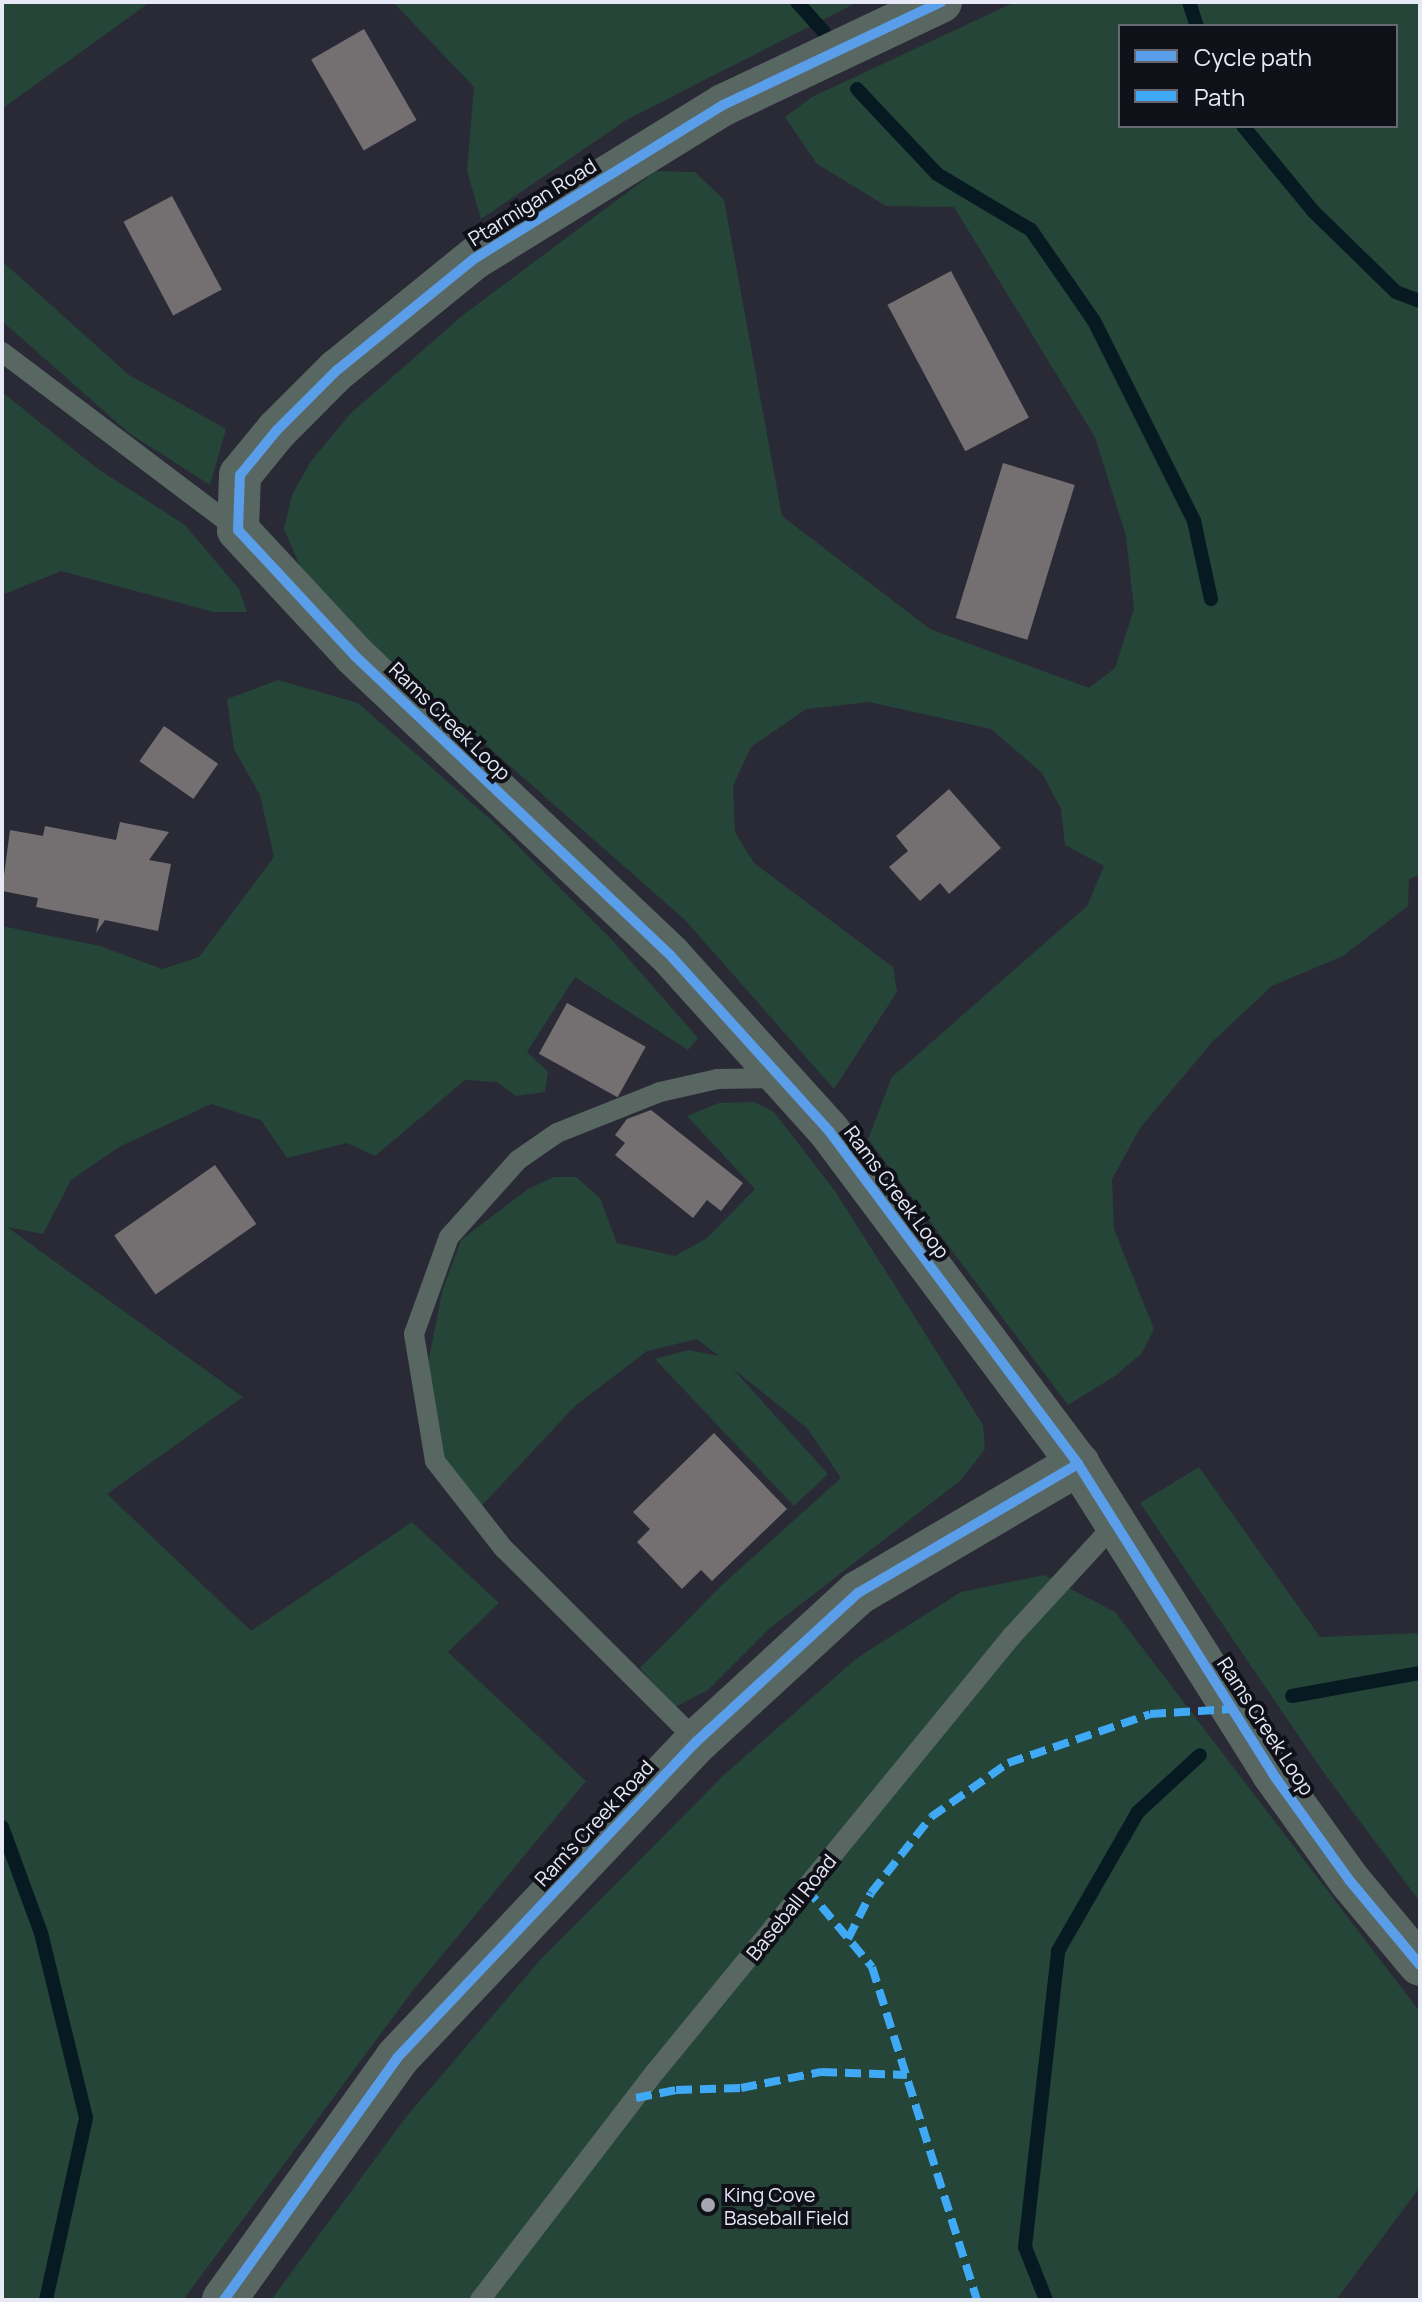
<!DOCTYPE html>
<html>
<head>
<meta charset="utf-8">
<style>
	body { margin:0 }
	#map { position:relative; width:1422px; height:2302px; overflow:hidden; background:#2a2a36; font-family:Manrope,sans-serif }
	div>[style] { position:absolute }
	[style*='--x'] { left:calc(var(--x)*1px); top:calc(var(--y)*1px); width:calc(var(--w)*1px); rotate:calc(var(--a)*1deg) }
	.green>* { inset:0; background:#244538 }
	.stream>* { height:14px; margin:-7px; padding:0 7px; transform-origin:7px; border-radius:7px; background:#071a21 }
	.building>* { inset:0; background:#747072; transform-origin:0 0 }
	.service>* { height:20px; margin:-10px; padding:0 10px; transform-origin:10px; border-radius:10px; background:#596762 }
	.minor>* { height:42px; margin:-21px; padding:0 21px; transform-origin:21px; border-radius:21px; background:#596762 }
	.tertiary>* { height:44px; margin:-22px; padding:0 22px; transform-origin:22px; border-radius:22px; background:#596762 }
	.quiet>* { height:8px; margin-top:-4px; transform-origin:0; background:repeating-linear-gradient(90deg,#3fa9f5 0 16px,transparent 0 24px) }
	.cycleway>* { height:10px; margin:-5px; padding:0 5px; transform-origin:5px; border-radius:5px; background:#5a9eea }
	.dots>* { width:22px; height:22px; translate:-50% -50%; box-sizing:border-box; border:4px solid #101019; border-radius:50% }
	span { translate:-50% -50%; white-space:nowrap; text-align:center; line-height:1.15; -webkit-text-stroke:8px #101019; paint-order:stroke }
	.street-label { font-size:20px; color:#e8e9f6 }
	.poi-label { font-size:20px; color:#e8e9f6 }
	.left { translate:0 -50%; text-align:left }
	.frame { position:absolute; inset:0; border:4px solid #e8e9f6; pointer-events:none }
	.legend { position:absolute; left:1118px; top:24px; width:280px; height:104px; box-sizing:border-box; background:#101019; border:2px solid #666771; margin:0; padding:10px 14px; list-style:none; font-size:24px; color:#e8e9f6 }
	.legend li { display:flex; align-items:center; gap:16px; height:40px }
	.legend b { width:40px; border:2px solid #666771 }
</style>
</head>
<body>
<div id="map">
	<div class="green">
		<div style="clip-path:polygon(2px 2px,150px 2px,2px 109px)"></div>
		<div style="clip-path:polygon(393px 2px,858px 2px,628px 119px,481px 219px,467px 171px,474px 87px)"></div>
		<div style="clip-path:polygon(evenodd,1015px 2px,1420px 2px,1420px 875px,1409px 879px,1408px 906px,1343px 956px,1272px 986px,1213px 1041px,1140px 1128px,1112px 1179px,1114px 1229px,1154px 1329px,1142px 1353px,1115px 1376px,1068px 1405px,868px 1139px,892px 1077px,1087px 906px,1104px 866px,1065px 845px,1061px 809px,1042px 773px,991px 729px,869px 702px,806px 709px,751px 747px,733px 786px,735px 832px,754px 863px,893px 967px,897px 992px,834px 1089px,685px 920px,376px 648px,303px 573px,284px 529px,292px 495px,311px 461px,350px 414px,463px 315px,656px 171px,695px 172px,724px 200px,782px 516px,930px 629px,1089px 688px,1115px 668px,1134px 609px,1126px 536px,1095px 437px,954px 207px,886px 206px,817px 164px,785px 117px,812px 97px,1015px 2px,1120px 26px,1396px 26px,1396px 126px,1120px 126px,1120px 26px)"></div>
		<div style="clip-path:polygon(2px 261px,129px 375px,226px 429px,210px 485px,129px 433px,2px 321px)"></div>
		<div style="clip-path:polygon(2px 392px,98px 469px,185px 525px,239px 589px,247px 612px,214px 612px,61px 571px,2px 595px)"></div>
		<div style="clip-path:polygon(278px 680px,358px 703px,498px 826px,613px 941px,698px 1038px,688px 1050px,575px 977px,527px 1052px,548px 1072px,545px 1092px,516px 1096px,497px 1082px,465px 1080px,375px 1156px,347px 1143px,287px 1158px,261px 1120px,211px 1104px,119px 1147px,71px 1180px,43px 1234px,7px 1227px,243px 1397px,107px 1494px,251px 1631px,412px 1522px,499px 1603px,448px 1652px,586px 1781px,414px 1989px,183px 2300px,2px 2300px,2px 926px,100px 946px,162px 969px,199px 957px,274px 857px,260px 795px,234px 749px,227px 699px)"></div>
		<div style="clip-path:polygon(754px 1102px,774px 1112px,835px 1191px,983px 1425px,985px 1449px,961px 1480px,770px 1628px,708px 1690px,675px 1707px,640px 1668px,723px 1584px,841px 1478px,807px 1428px,732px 1368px,828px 1474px,794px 1506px,655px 1359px,688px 1350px,719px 1356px,697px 1339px,647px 1351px,575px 1406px,476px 1512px,445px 1479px,428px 1364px,442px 1292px,461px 1240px,528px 1189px,554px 1177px,576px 1177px,600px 1198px,617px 1243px,675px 1256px,707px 1238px,755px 1189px,687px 1116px,719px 1103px)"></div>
		<div style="clip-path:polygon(1199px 1467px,1320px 1637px,1420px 1633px,1420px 1902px,1324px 1773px,1140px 1503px)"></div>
		<div style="clip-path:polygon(1044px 1575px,1115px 1612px,1420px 2012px,1420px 2187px,1336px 2300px,271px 2300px,406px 2117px,541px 1959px,725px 1774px,857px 1658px,961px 1592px)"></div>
	</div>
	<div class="stream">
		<div style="--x:797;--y:2;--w:40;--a:48"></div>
		<div style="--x:1189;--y:2;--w:25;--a:72"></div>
		<div style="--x:857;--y:89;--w:117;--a:46.7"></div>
		<div style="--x:937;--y:174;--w:109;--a:30.8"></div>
		<div style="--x:1031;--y:230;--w:111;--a:55.3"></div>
		<div style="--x:1094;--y:321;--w:224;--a:63.4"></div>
		<div style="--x:1194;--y:521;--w:80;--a:77.7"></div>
		<div style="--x:1243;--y:126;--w:110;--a:50.5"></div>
		<div style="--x:1313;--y:211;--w:116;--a:44.3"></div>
		<div style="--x:1396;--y:292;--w:26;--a:21"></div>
		<div style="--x:1292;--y:1696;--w:130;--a:-10.2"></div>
		<div style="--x:2;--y:1827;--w:113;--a:69.8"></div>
		<div style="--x:41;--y:1933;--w:190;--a:76.3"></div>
		<div style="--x:86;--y:2118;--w:186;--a:102.4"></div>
		<div style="--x:1046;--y:2300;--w:57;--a:-111.6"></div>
		<div style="--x:1025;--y:2247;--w:298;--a:-83.6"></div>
		<div style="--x:1058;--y:1951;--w:160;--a:-60.1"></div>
		<div style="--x:1138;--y:1812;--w:84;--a:-42.6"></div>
	</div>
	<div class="building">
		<div style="left:364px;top:29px;width:105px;height:61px;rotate:60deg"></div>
		<div style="left:172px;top:196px;width:106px;height:55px;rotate:62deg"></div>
		<div style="left:951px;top:271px;width:166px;height:72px;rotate:62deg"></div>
		<div style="left:1003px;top:463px;width:75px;height:162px;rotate:17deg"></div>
		<div style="left:164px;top:726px;width:66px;height:43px;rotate:35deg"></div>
		<div style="clip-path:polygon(949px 789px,1001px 848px,949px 894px,940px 883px,920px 901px,889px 867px,908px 851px,896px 836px)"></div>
		<div style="clip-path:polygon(120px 822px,169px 832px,149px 860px,171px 864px,158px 931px,105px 920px,96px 933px,99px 919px,36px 907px,38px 898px,2px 891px,10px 830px,43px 836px,45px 826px,116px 840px)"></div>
		<div style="left:567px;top:1003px;width:90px;height:58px;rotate:29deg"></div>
		<div style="clip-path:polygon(651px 1110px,743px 1183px,721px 1211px,707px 1200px,693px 1218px,615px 1155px,625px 1143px,615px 1135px,627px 1119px)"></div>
		<div style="left:215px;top:1165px;width:72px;height:123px;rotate:55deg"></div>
		<div style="clip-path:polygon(714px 1433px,787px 1509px,712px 1581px,701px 1570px,682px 1589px,637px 1542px,650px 1529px,633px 1512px)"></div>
	</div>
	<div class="service">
		<div style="--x:2;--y:352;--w:296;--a:37"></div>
		<div style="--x:697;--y:1741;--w:272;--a:-135.1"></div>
		<div style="--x:504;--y:1549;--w:112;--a:-128.1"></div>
		<div style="--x:435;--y:1461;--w:129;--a:-99.4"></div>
		<div style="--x:414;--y:1334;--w:103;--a:-70.2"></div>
		<div style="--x:449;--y:1237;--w:103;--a:-48.1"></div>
		<div style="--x:518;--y:1160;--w:47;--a:-34.7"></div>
		<div style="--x:557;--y:1133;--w:111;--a:-21.7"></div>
		<div style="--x:660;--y:1092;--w:58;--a:-12.8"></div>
		<div style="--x:717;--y:1079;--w:61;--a:-0.9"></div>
		<div style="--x:480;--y:2300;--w:289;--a:-52.5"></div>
		<div style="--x:656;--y:2071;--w:561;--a:-50.72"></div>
		<div style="--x:1011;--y:1637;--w:152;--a:-47.4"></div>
	</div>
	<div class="minor">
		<div style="--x:941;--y:2;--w:241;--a:154.7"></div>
		<div style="--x:723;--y:105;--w:291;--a:148.3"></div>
		<div style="--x:475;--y:258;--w:178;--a:140.9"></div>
		<div style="--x:337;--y:370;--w:85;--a:135"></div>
		<div style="--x:277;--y:430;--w:58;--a:129.4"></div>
		<div style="--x:240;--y:475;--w:55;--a:92.1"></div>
		<div style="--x:238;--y:530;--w:171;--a:47.1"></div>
		<div style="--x:354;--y:655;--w:437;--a:43.5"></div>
		<div style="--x:671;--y:956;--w:236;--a:47.9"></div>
		<div style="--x:829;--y:1131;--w:416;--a:53.2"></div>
		<div style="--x:1078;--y:1464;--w:366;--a:57.8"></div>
		<div style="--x:1273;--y:1774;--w:132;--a:54.3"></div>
		<div style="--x:1350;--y:1881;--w:109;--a:50.2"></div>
	</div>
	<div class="tertiary">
		<div style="--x:224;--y:2300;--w:297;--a:-54.4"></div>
		<div style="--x:397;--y:2058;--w:436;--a:-46.6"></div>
		<div style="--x:697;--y:1741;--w:219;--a:-42.6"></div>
		<div style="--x:858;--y:1593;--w:255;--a:-30.4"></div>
	</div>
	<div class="quiet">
		<div style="--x:806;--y:1888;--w:103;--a:50.1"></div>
		<div style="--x:872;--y:1967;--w:349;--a:72.5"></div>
		<div style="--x:848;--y:1939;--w:51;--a:-63.4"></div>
		<div style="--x:871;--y:1893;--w:97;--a:-51.7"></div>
		<div style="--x:931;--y:1817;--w:94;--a:-35"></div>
		<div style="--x:1008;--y:1763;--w:150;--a:-19"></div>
		<div style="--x:1150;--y:1714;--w:82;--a:-3.5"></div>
		<div style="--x:636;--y:2098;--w:41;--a:-11.3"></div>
		<div style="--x:676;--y:2090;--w:65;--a:-1.8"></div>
		<div style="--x:741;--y:2088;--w:82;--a:-11.3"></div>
		<div style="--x:821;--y:2072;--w:86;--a:2"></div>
	</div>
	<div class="cycleway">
		<div style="--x:941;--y:2;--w:241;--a:154.7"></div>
		<div style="--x:723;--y:105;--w:291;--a:148.3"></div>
		<div style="--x:475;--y:258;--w:178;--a:140.9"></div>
		<div style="--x:337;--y:370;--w:85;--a:135"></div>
		<div style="--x:277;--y:430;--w:58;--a:129.4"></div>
		<div style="--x:240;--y:475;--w:55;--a:92.1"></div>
		<div style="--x:238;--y:530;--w:171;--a:47.1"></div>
		<div style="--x:354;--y:655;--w:437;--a:43.5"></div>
		<div style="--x:671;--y:956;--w:236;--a:47.9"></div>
		<div style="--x:829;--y:1131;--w:416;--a:53.2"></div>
		<div style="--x:1078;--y:1464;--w:366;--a:57.8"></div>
		<div style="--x:1273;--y:1774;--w:132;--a:54.3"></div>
		<div style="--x:1350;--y:1881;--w:109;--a:50.2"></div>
		<div style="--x:224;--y:2300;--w:297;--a:-54.4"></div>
		<div style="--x:397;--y:2058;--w:436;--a:-46.6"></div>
		<div style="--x:697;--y:1741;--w:219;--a:-42.6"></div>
		<div style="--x:858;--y:1593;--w:255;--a:-30.4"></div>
	</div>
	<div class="dots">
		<div style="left:708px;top:2205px;background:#a6a6b3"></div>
	</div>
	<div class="street-label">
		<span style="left:532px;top:202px;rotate:-32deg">Ptarmigan Road</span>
		<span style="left:450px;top:721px;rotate:44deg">Rams Creek Loop</span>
		<span style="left:897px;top:1192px;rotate:53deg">Rams Creek Loop</span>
		<span style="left:1266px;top:1726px;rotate:57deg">Rams Creek Loop</span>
		<span style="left:594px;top:1823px;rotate:-47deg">Ram's Creek Road</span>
		<span style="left:791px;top:1907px;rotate:-51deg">Baseball Road</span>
	</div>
	<div class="poi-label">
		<span class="left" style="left:724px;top:2206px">King Cove<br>Baseball Field</span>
	</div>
	<div class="frame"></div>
	<ul class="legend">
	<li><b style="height:10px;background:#5a9eea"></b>Cycle path</li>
	<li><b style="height:10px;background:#3fa9f5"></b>Path</li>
	</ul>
</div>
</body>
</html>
